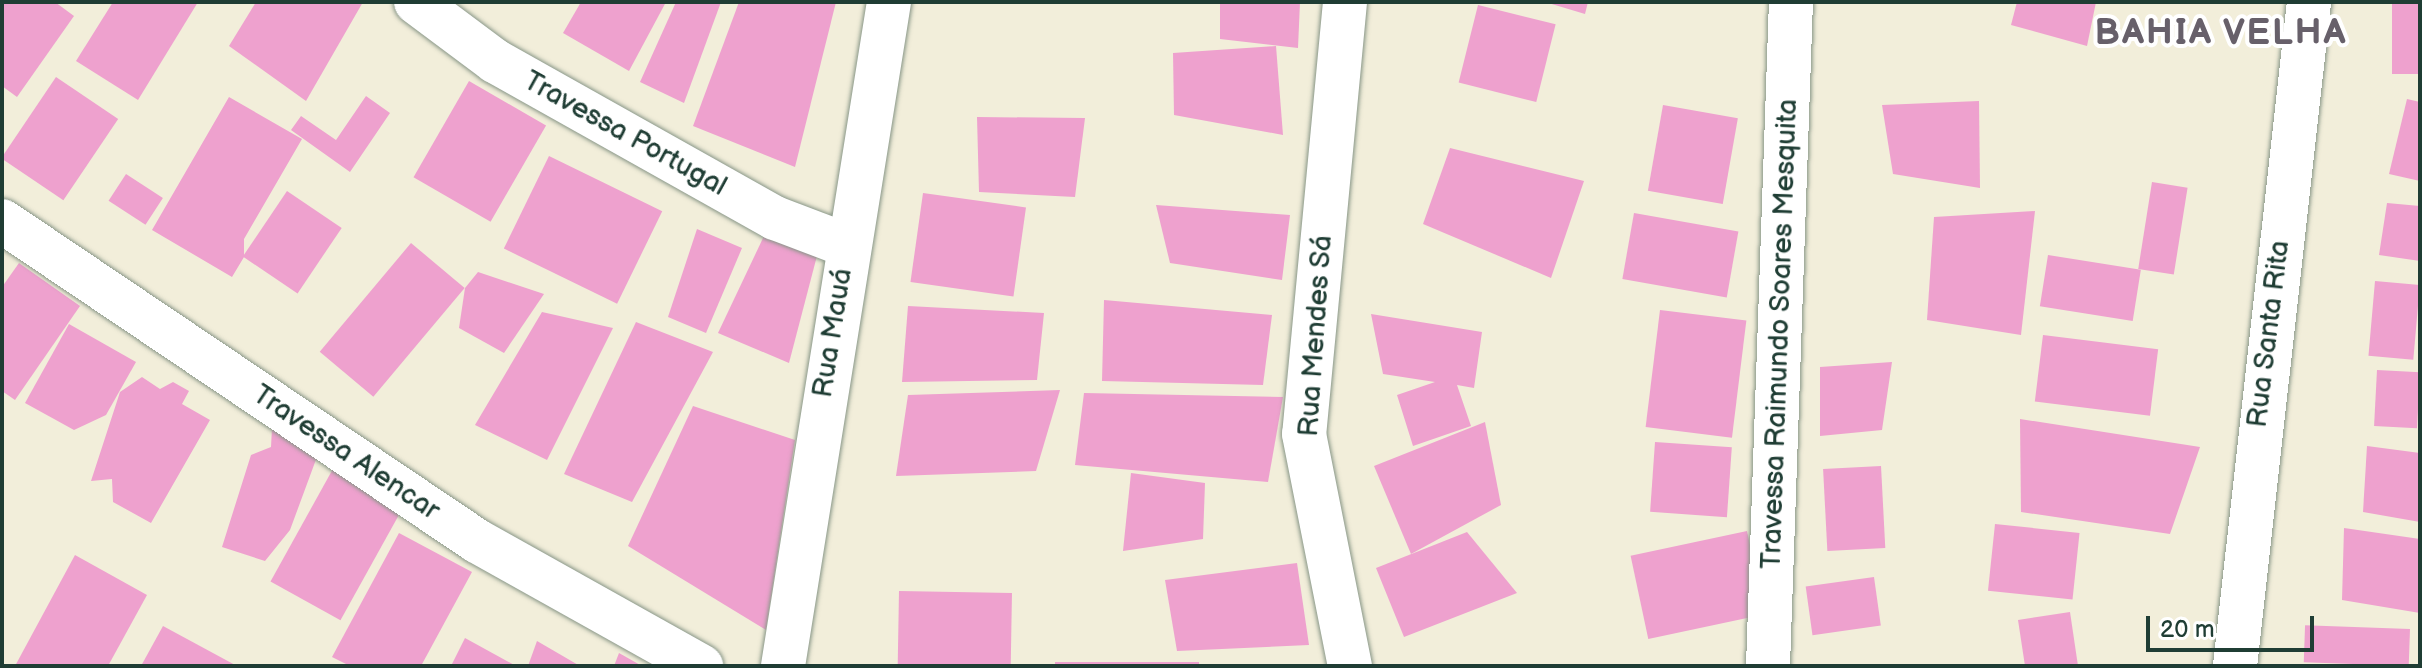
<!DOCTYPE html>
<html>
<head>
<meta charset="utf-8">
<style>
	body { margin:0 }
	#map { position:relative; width:2422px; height:668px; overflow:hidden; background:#f2eeda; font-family:"Balsamiq Sans",sans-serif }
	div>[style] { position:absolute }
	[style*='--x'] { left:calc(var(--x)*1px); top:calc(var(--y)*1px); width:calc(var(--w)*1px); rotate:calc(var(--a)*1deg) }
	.building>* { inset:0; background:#eea1ce; transform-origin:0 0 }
	.roads { filter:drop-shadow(0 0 2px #889687) drop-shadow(0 0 2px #889687) }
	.minor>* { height:44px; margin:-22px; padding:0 22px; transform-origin:22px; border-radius:22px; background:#fff }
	span { translate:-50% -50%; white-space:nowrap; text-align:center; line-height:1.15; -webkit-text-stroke:8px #fff; paint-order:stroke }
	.street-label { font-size:28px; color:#1f3d34 }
	.district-label { font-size:36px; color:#67606a; font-weight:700; letter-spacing:2px }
	.frame { position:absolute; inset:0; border:4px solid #1f3d34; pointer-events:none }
	.scale { position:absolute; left:2146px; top:616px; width:168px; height:36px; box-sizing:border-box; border:4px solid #1f3d34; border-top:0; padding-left:10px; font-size:24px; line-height:28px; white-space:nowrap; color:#1f3d34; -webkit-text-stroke:6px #fff; paint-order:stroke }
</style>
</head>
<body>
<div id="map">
	<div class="building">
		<div style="clip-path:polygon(3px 2px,55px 2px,74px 16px,17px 97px,2px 86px)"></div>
		<div style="clip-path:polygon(113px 2px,198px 2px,138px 100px,76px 61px)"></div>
		<div style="clip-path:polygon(256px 2px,363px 2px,306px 101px,229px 46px)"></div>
		<div style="clip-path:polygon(581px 2px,666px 2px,629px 71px,563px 33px)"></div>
		<div style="clip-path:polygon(676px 2px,721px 2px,684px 103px,640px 82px)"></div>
		<div style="clip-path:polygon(739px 2px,836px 2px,795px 167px,693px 126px)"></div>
		<div style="clip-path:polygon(1220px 2px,1300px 2px,1298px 48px,1220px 39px)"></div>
		<div style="clip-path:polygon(1545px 2px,1588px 2px,1585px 14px)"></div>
		<div style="clip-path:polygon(2017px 2px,2096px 2px,2087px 46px,2011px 25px)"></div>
		<div style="left:2392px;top:2px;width:28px;height:72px"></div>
		<div style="left:1478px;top:5px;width:80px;height:80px;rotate:14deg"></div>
		<div style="clip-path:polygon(1276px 46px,1283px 135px,1174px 115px,1173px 53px)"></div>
		<div style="left:56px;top:77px;width:75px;height:98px;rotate:34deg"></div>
		<div style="left:469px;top:81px;width:89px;height:111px;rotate:30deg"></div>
		<div style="clip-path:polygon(366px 96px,390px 113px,350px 172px,291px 130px,301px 116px,336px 140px)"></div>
		<div style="clip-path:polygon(229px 97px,302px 139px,244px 239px,244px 257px,232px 277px,152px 230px)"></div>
		<div style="clip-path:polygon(2407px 99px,2420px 102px,2420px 181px,2389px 174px)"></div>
		<div style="clip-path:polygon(1979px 101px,1980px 188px,1893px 174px,1882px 105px)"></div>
		<div style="left:1663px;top:105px;width:76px;height:87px;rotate:10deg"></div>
		<div style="clip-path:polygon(977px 117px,1085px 118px,1075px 197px,979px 192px)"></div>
		<div style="clip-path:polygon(1450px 148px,1584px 181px,1551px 278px,1423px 224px)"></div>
		<div style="left:549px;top:156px;width:126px;height:103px;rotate:26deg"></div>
		<div style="left:126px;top:174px;width:44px;height:32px;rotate:33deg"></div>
		<div style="left:2152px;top:182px;width:36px;height:88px;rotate:9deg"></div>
		<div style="left:287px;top:191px;width:66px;height:79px;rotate:34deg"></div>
		<div style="left:923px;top:193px;width:104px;height:90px;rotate:8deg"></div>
		<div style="clip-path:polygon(2387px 203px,2420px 206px,2420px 261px,2379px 255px)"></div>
		<div style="clip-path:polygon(1156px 205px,1290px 215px,1282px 280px,1170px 263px)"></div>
		<div style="clip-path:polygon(2035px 211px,2021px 335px,1927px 320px,1934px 217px)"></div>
		<div style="left:1634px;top:213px;width:106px;height:67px;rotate:10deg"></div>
		<div style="clip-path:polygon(697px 229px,742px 248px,706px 333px,668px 317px)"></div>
		<div style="clip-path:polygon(764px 236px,818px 252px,789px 363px,718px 333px)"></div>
		<div style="left:411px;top:243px;width:70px;height:142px;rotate:40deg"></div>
		<div style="left:2048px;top:255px;width:94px;height:52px;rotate:9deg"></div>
		<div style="clip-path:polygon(19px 263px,80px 306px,15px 400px,2px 391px,2px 287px)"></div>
		<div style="clip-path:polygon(478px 272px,544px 294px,504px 353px,459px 328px,465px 288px)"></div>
		<div style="left:2375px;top:281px;width:45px;height:75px;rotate:5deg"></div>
		<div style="clip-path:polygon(1104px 300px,1272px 315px,1263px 385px,1102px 381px)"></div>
		<div style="clip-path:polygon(908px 306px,1044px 313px,1037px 380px,902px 382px)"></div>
		<div style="left:1660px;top:310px;width:87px;height:118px;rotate:7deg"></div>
		<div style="clip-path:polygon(542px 312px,613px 328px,547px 460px,475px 425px)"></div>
		<div style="clip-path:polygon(1371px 314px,1482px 332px,1474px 388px,1457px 385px,1471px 426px,1413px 446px,1397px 395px,1435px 382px,1383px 374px)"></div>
		<div style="clip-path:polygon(636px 322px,713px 352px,632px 502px,564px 474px)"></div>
		<div style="clip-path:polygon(69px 324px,136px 362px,106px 415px,74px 430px,25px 403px)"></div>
		<div style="left:2043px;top:335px;width:116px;height:67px;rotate:7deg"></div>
		<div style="clip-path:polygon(1892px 362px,1882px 430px,1820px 436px,1820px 367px)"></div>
		<div style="left:2377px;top:370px;width:43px;height:56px;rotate:3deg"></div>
		<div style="clip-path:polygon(142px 377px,160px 389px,173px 382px,189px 391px,182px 404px,210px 420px,151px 523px,113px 502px,112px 479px,91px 481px,120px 392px)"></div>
		<div style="clip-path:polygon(1060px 390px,1036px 471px,896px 476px,908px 395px)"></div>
		<div style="clip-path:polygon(1084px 393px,1283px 397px,1268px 482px,1075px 465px)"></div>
		<div style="clip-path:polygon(693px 406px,795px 440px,766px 630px,628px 546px)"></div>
		<div style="clip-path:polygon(2020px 419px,2200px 447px,2170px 534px,2021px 512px)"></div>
		<div style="clip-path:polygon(1485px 422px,1501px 505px,1411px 554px,1374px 466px)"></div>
		<div style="clip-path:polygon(272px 428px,321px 446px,290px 530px,265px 561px,222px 547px,251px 455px,271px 447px)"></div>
		<div style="left:1655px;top:442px;width:77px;height:70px;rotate:4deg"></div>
		<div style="clip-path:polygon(2367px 446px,2420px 453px,2420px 522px,2363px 512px)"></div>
		<div style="left:1881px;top:466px;width:82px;height:58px;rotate:87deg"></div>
		<div style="left:334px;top:467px;width:80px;height:131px;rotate:29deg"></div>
		<div style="clip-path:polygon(1131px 473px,1205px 483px,1203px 539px,1123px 551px)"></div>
		<div style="left:1995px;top:524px;width:85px;height:67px;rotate:6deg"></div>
		<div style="clip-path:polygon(2344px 528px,2420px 539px,2420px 613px,2342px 600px)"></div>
		<div style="left:1747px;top:531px;width:85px;height:119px;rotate:78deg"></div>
		<div style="clip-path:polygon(1467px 532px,1517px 593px,1404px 637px,1376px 568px)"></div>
		<div style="clip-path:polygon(399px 533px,472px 572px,421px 666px,350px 666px,332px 657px)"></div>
		<div style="clip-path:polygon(75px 555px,147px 595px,108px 666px,15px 666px)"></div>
		<div style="clip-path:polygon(1297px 563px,1309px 645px,1177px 651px,1165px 580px)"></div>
		<div style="left:1874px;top:577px;width:49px;height:69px;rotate:82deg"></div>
		<div style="left:899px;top:591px;width:113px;height:75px;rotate:1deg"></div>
		<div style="clip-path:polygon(2070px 612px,2078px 666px,2025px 666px,2018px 620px)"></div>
		<div style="clip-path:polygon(163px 626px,237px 666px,141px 666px)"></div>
		<div style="left:2410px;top:629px;width:37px;height:105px;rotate:92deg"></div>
		<div style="clip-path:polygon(465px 638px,516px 666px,451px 666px)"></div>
		<div style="clip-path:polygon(537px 641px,580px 666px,528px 666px)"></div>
		<div style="clip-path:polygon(619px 653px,642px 666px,614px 666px)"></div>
		<div style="left:1055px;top:662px;width:144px;height:4px"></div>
	</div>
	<div class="roads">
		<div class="minor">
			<div style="--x:416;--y:2;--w:99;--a:36.8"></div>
			<div style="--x:495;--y:61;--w:321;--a:29.3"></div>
			<div style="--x:775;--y:218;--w:76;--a:20.8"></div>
			<div style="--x:1345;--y:2;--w:434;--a:95.4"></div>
			<div style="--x:1304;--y:434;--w:237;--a:78.8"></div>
			<div style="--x:2;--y:221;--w:573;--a:33.97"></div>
			<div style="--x:477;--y:541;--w:257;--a:29.2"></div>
			<div style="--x:783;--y:666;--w:672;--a:-80.93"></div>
			<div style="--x:1768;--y:666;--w:664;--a:-88.02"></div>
			<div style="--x:2235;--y:666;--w:668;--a:-83.64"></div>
		</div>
	</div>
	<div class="street-label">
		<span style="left:625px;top:134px;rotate:29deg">Travessa Portugal</span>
		<span style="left:833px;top:333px;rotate:-81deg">Rua Mauá</span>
		<span style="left:1780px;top:334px;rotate:-88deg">Travessa Raimundo Soares Mesquita</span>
		<span style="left:2269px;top:334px;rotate:-83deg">Rua Santa Rita</span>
		<span style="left:1316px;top:336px;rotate:-86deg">Rua Mendes Sá</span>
		<span style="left:346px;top:453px;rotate:34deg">Travessa Alencar</span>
	</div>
	<div class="district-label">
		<span style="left:2221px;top:34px">BAHIA VELHA</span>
	</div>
	<div class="frame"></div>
	<div class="scale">20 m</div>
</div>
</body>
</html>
